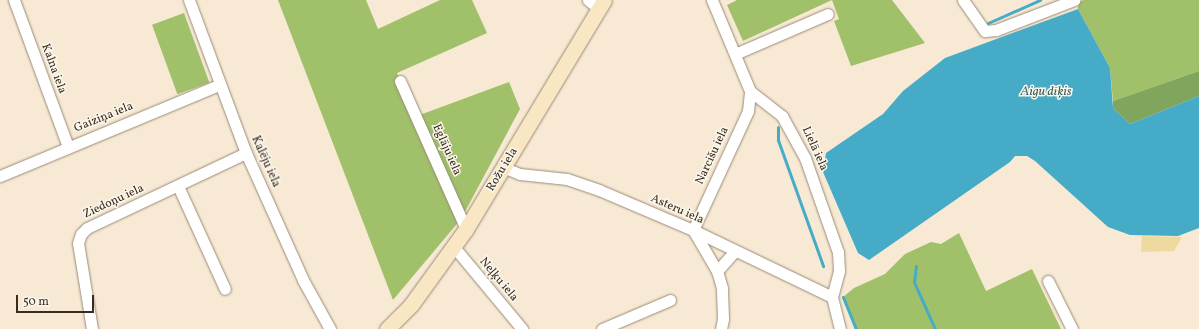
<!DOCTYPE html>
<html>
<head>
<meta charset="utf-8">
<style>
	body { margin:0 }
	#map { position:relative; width:1199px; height:329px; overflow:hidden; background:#f7e9d3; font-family:Vollkorn,serif }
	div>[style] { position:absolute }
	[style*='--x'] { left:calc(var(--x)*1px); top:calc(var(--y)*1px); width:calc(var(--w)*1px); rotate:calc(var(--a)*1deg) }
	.green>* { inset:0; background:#a0c069; transform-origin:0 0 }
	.forest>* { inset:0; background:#80a65d }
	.sand>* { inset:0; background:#eeda9e }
	.water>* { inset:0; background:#46abc6 }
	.stream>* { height:3px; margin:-1.5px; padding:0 1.5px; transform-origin:1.5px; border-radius:1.5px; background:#46abc6 }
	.roads { filter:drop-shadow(0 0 1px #998a78) drop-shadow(0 0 1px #998a78) }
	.street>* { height:11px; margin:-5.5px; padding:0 5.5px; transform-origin:5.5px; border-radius:5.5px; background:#fff }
	.secondary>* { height:15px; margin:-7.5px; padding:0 7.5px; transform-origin:7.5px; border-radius:7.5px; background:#f9e7c3 }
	span { translate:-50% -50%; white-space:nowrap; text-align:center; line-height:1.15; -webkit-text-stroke:3px #fbf7ec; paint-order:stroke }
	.street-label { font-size:12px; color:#3b2a1e }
	.water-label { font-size:13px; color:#3f5e61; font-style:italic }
	.scale { position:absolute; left:16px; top:295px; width:78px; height:18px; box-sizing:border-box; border:2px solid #3b2a1e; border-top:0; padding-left:5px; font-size:12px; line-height:14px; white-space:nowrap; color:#3b2a1e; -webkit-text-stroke:3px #fbf7ec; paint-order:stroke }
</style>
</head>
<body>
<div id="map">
	<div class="green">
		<div style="clip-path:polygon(278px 0,366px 0,378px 29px,440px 0,472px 0,487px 33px,397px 73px,417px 116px,509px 82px,520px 109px,461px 219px,393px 300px)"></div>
		<div style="clip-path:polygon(737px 0,892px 0,925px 43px,851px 66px,834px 21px,839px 19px,832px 0,743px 41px,727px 5px)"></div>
		<div style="clip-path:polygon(1084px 0,1199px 0,1199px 71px,1113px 101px,1110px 68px,1078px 9px,1078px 2px)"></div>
		<div style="left:184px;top:13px;width:74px;height:34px;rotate:70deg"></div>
		<div style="clip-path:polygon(959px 233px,986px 291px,1032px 269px,1061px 329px,856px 329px,843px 297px,854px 288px,885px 274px,905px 254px,931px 242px,941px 244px)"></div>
	</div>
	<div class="forest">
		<div style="clip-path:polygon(1199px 71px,1199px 96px,1130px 124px,1113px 108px,1113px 101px)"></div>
	</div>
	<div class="sand">
		<div style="clip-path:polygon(1142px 236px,1182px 237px,1174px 251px,1141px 252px)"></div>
	</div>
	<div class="water">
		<div style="clip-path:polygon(1078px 9px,1110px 68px,1113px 108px,1130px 124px,1199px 96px,1199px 228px,1178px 236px,1130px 235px,1108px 227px,1035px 161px,1027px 156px,1015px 156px,1010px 162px,869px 260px,858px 253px,823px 172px,826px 153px,883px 114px,903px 91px,945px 58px)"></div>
	</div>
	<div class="stream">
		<div style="--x:988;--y:23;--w:57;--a:-23.9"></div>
		<div style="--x:778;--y:127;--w:13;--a:90"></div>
		<div style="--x:778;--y:140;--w:134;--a:70.3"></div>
		<div style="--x:916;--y:266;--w:16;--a:97"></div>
		<div style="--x:914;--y:282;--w:51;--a:65.9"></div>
		<div style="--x:843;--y:297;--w:35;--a:68"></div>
	</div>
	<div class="roads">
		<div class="street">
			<div style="--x:14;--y:0;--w:157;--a:69.8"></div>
			<div style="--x:189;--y:0;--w:163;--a:69.6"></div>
			<div style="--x:246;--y:153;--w:139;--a:65.8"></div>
			<div style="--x:303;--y:280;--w:56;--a:61.1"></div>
			<div style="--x:588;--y:0;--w:14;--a:39"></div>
			<div style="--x:712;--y:0;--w:99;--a:67.3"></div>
			<div style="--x:750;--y:91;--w:41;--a:38"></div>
			<div style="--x:782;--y:116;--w:48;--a:61.3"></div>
			<div style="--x:805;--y:158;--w:100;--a:70.7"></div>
			<div style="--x:838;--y:252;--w:19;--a:87"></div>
			<div style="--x:839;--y:271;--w:27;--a:105"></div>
			<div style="--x:832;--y:297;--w:33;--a:76"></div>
			<div style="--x:963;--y:0;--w:38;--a:55"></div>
			<div style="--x:985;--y:31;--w:11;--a:-5"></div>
			<div style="--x:996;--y:30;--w:84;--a:-21"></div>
			<div style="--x:735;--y:54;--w:101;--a:-23.3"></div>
			<div style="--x:400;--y:81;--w:162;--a:66"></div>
			<div style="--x:505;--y:168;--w:16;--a:22"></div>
			<div style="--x:520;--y:174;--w:47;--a:6.1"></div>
			<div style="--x:567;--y:179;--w:34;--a:19"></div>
			<div style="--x:599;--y:190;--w:102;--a:23.1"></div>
			<div style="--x:693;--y:230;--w:154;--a:25.7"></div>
			<div style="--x:0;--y:176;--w:237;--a:-22.6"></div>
			<div style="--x:178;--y:186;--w:113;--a:65.5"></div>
			<div style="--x:454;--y:247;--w:107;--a:50.3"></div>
			<div style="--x:717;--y:271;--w:27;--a:-48"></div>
			<div style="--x:1048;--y:281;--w:54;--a:63.4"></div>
			<div style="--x:92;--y:329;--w:87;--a:-99.2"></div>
			<div style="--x:78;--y:243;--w:9;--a:-72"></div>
			<div style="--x:81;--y:234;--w:8;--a:-45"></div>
			<div style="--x:87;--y:228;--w:176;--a:-25.3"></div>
			<div style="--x:602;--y:329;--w:74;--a:-23.1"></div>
			<div style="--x:721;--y:329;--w:10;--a:-79"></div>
			<div style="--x:723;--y:319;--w:31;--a:-92"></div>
			<div style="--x:722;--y:288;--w:18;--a:-106"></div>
			<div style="--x:717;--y:271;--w:48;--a:-120.3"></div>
			<div style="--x:693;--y:230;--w:131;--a:-65.2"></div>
			<div style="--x:748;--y:111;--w:20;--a:-84"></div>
		</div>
		<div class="secondary">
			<div style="--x:387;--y:329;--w:34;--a:-45"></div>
			<div style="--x:411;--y:305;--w:94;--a:-54.1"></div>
			<div style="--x:466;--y:229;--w:267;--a:-58.9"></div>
		</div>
	</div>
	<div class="street-label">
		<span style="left:53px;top:69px;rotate:70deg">Kalna iela</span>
		<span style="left:104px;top:118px;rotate:-22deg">Gaiziņa iela</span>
		<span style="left:814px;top:149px;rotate:66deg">Lielā iela</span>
		<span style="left:446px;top:150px;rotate:66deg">Eglāju iela</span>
		<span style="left:713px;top:156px;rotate:-65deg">Narcišu iela</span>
		<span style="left:265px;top:162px;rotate:66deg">Kalēju iela</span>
		<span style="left:503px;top:170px;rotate:-59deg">Rožu iela</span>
		<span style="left:114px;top:202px;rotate:-25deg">Ziedoņu iela</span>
		<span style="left:677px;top:210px;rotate:24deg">Asteru iela</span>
		<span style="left:498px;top:280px;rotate:50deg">Neļķu iela</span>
	</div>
	<div class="water-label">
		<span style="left:1046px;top:92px">Aigu dīķis</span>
	</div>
	<div class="scale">50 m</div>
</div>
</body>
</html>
